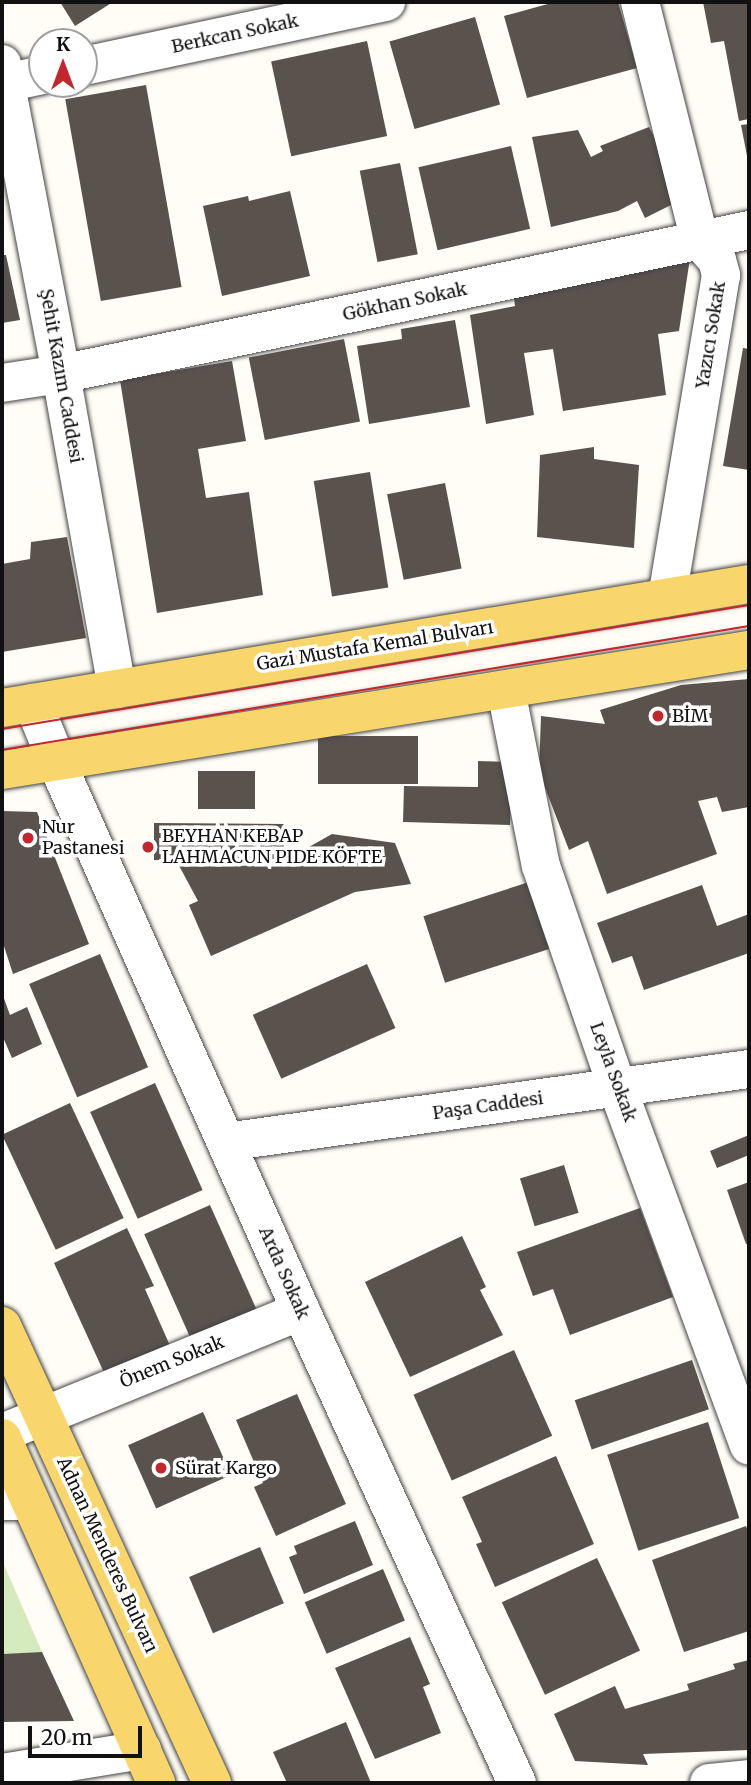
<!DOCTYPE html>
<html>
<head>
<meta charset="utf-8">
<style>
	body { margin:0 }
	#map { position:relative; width:751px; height:1785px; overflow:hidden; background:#fffdf5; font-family:Merriweather,serif }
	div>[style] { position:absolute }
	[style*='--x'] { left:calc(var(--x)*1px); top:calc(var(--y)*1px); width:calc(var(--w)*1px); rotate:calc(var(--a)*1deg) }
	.green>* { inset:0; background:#d5ebbd }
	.building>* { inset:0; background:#5a524d; transform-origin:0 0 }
	.roads { filter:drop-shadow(0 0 2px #444) drop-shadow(0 0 2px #444) }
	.minor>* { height:38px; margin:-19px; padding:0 19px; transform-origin:19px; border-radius:19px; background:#fff }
	.major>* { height:38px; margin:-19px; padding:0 19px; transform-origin:19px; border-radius:19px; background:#f9d66b }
	.tram>* { height:2px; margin:-1px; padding:0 1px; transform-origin:1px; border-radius:1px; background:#c4262e }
	.dots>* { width:19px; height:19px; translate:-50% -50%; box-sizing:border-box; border:4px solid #fff; border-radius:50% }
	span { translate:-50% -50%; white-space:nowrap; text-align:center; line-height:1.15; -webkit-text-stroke:7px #fff; paint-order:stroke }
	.street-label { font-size:18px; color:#111 }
	.poi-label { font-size:18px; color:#111 }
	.left { translate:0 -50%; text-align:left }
	.frame { position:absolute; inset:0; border:4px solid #111; pointer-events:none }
	.north { position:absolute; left:28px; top:28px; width:70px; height:70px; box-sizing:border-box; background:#fff; border:2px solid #a0a0a0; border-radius:50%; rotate:0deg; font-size:19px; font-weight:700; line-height:28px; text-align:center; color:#111 }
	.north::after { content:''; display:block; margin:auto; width:24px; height:32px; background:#c4262e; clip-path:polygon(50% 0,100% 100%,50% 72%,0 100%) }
	.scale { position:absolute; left:28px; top:1726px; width:114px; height:32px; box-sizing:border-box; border:4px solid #111; border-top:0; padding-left:9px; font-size:21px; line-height:24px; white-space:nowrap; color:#111; -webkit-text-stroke:5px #fff; paint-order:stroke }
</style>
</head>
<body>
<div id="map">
	<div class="green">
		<div style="clip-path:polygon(2px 1560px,42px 1652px,2px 1654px)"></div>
	</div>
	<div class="building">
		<div style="clip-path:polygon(60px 2px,113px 2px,75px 26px)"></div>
		<div style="clip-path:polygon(555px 2px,618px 2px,637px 68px,527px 98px,504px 16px)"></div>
		<div style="clip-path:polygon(703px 2px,749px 2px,749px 119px,739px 121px,724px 41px,711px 43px)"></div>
		<div style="left:475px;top:17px;width:91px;height:89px;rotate:74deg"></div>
		<div style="left:367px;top:41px;width:97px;height:98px;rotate:78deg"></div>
		<div style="left:146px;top:85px;width:205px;height:82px;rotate:80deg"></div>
		<div style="clip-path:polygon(749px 124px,749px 161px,748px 161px,741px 125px)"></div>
		<div style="clip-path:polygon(649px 127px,685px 198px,645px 218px,637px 201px,618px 211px,551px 227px,532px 137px,578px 130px,591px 157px,603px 151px,600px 146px)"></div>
		<div style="left:511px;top:146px;width:85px;height:95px;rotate:77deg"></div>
		<div style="left:400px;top:163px;width:93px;height:41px;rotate:79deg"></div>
		<div style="clip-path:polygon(290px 191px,310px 276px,222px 296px,203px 206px,248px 196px,249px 201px)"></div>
		<div style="clip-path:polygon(2px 255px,6px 255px,20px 320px,2px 323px)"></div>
		<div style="clip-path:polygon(690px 258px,679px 331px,658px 334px,666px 395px,563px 411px,553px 349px,524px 353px,534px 415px,486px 424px,470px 315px,515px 306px,513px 291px)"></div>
		<div style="clip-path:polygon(455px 320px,470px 407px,369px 424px,357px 346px,402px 339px,401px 329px)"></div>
		<div style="left:344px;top:339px;width:84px;height:97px;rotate:79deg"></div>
		<div style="clip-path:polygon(743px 348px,749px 349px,749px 470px,723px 466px)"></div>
		<div style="clip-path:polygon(232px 361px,246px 441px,198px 449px,206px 498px,249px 492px,263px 595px,157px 613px,120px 380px)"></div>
		<div style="clip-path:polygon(594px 447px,594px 459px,639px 465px,634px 548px,537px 537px,540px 455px)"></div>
		<div style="left:370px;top:472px;width:117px;height:57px;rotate:81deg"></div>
		<div style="left:445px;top:483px;width:87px;height:59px;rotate:79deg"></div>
		<div style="clip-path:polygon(67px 537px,86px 638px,2px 652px,2px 564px,30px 559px,31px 542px)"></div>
		<div style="clip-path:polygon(749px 679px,749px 807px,722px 812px,717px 797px,698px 801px,717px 854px,607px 894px,588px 841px,569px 850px,539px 772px,541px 716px,605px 724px,600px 710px,681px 685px)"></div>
		<div style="left:418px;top:736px;width:48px;height:100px;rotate:90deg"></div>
		<div style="clip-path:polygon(478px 761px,512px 762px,510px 825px,403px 822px,404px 786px,478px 787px)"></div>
		<div style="left:198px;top:771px;width:57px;height:38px"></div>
		<div style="clip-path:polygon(2px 811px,37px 812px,89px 944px,13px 974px,2px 940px)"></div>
		<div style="clip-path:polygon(154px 823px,284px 824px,284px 861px,332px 834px,395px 843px,411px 884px,355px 892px,211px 956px,189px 905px,198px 901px,176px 860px,154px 860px)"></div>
		<div style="left:529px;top:882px;width:70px;height:111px;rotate:72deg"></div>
		<div style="clip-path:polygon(702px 885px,717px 926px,749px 914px,749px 953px,644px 990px,632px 956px,612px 963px,597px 923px)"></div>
		<div style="left:100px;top:954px;width:123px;height:77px;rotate:67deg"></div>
		<div style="left:367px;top:964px;width:70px;height:125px;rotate:66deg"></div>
		<div style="clip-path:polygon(2px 993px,10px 1015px,27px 1007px,42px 1044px,12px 1058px,2px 1035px)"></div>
		<div style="left:155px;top:1083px;width:117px;height:71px;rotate:66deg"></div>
		<div style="left:70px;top:1103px;width:127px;height:75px;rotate:65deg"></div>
		<div style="clip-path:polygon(749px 1135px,749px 1155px,717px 1168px,710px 1151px)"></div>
		<div style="left:564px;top:1165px;width:50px;height:46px;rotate:73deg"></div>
		<div style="clip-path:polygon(749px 1182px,749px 1243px,746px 1244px,727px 1190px)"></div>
		<div style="left:210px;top:1205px;width:118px;height:72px;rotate:66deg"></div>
		<div style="clip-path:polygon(640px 1208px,673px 1297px,570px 1335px,553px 1289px,533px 1296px,517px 1252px)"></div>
		<div style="clip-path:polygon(127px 1228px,154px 1286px,145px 1289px,171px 1348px,106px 1377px,54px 1263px)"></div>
		<div style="clip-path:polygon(462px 1236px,486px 1287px,480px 1290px,503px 1335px,410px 1377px,365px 1282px)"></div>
		<div style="left:514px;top:1350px;width:94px;height:110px;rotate:66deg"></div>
		<div style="left:692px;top:1360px;width:52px;height:124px;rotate:71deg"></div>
		<div style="clip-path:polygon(297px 1394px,346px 1504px,276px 1536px,254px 1487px,263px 1483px,236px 1420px)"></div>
		<div style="left:203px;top:1412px;width:69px;height:82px;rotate:66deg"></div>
		<div style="left:708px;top:1422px;width:101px;height:106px;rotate:72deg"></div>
		<div style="clip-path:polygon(556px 1456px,594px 1544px,495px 1587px,476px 1544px,482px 1542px,462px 1497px)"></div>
		<div style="clip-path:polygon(355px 1521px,373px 1565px,304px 1594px,289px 1557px,297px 1554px,294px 1546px)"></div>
		<div style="clip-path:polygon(746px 1526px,749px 1534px,749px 1631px,684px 1652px,652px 1560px)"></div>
		<div style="left:260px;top:1547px;width:61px;height:77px;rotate:67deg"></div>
		<div style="left:597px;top:1558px;width:102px;height:105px;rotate:65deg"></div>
		<div style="left:383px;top:1569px;width:56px;height:85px;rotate:67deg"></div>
		<div style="clip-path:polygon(410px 1637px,430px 1684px,423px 1687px,441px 1733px,375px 1759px,335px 1668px)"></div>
		<div style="clip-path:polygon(42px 1652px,74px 1721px,2px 1722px,2px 1654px)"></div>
		<div style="clip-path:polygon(749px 1660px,749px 1750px,643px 1754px,648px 1765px,575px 1761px,554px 1714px,615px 1686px,625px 1709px,689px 1690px,687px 1684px,735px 1669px,733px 1664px)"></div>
		<div style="clip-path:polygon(346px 1722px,371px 1783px,287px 1783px,273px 1752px)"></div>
	</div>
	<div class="roads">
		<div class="minor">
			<div style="--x:640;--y:2;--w:246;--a:75.9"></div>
			<div style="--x:700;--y:241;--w:25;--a:48"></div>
			<div style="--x:717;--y:260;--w:16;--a:75"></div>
			<div style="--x:721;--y:275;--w:327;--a:99.5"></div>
			<div style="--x:2;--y:64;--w:316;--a:79.2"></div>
			<div style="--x:61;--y:374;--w:320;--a:79.9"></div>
			<div style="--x:84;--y:66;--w:309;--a:-12"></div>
			<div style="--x:5;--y:83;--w:38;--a:-12"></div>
			<div style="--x:2;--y:383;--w:60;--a:-8.7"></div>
			<div style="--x:61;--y:374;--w:703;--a:-11.82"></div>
			<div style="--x:506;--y:690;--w:179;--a:78.8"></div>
			<div style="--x:541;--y:866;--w:234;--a:71"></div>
			<div style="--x:617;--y:1087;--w:382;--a:69.8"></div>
			<div style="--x:33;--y:703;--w:82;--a:67.8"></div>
			<div style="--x:64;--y:779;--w:582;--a:65.99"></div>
			<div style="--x:301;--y:1311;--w:519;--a:65.41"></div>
			<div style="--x:226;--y:1142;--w:528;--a:-7.95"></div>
			<div style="--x:2;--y:1433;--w:323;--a:-22.2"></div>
			<div style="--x:2;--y:1501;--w:28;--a:0"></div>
			<div style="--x:2;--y:1773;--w:142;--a:-9.3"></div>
			<div style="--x:709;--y:1783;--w:40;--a:-5.7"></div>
		</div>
		<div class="major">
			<div style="--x:2;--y:708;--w:757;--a:-9.43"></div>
			<div style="--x:2;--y:770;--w:757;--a:-9.13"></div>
			<div style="--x:2;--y:1326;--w:503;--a:65.32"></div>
			<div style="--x:2;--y:1438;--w:378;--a:65.9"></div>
		</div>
	</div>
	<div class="tram">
		<div style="--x:2;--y:729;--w:757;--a:-9.43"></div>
		<div style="--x:2;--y:750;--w:757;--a:-9.43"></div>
	</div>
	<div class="dots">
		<div style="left:658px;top:716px;background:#c4262e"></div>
		<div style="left:28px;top:838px;background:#c4262e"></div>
		<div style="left:148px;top:847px;background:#c4262e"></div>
		<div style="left:161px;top:1468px;background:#c4262e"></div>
	</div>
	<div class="street-label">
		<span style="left:235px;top:34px;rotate:-12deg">Berkcan Sokak</span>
		<span style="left:405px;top:302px;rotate:-12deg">Gökhan Sokak</span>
		<span style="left:711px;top:335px;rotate:-81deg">Yazıcı Sokak</span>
		<span style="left:61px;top:376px;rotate:80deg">Şehit Kazım Caddesi</span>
		<span style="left:375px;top:646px;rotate:-9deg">Gazi Mustafa Kemal Bulvarı</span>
		<span style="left:613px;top:1072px;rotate:70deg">Leyla Sokak</span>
		<span style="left:488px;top:1106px;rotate:-8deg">Paşa Caddesi</span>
		<span style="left:284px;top:1273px;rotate:66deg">Arda Sokak</span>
		<span style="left:172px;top:1362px;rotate:-22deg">Önem Sokak</span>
		<span style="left:107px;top:1555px;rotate:65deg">Adnan Menderes Bulvarı</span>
	</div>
	<div class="poi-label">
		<span class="left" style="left:672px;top:716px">BİM</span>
		<span class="left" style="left:42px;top:838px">Nur<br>Pastanesi</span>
		<span class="left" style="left:162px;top:847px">BEYHAN KEBAP<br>LAHMACUN PIDE KÖFTE</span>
		<span class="left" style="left:175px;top:1468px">Sürat Kargo</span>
	</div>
	<div class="frame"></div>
	<div class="north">K</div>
	<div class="scale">20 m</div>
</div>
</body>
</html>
